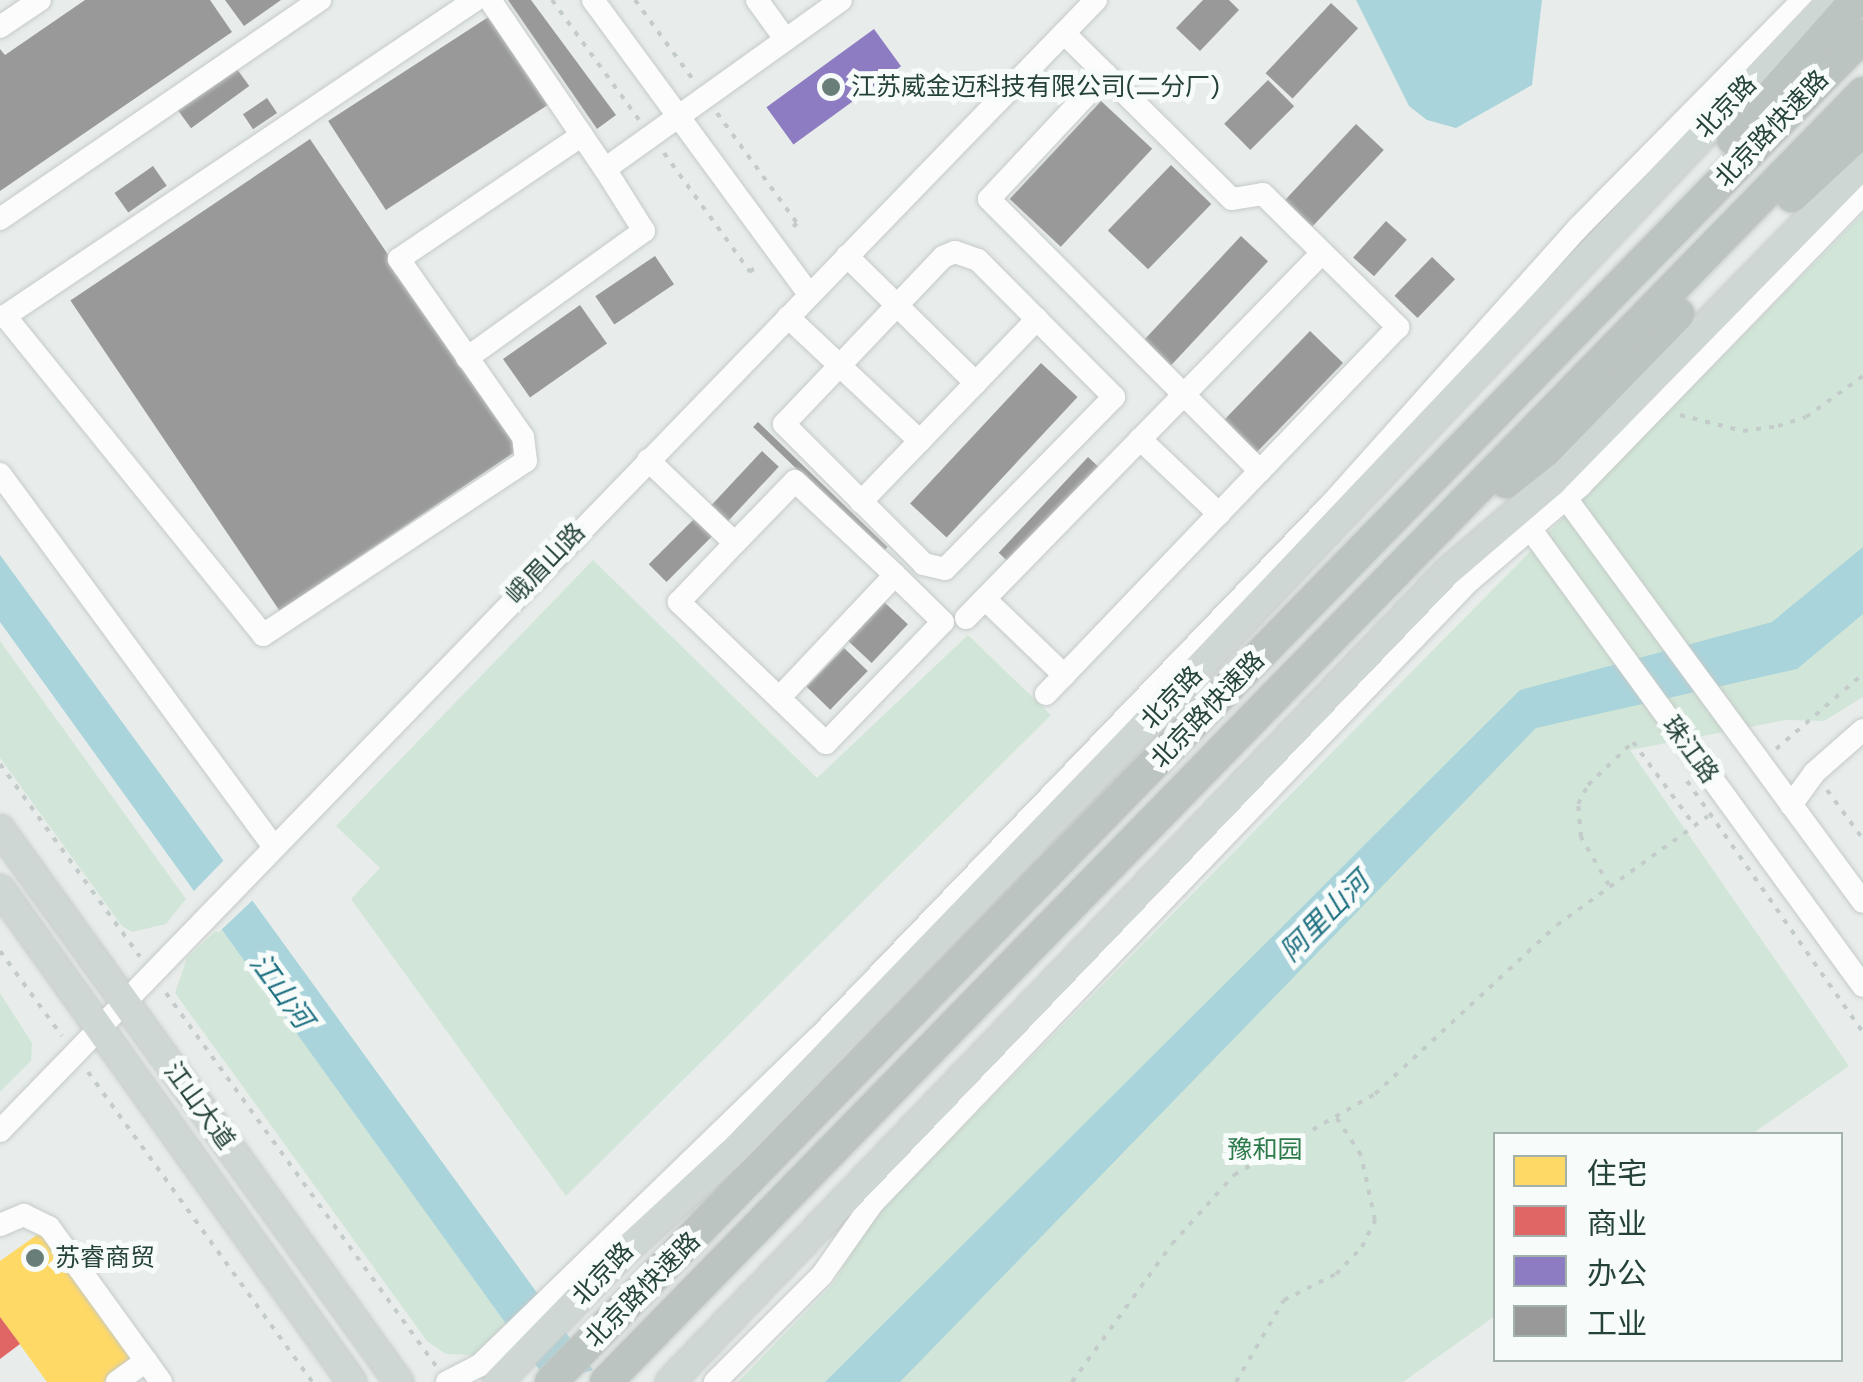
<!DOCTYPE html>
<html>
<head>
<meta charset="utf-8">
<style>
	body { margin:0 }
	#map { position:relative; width:1863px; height:1382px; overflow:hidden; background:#e8edeb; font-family:"DM Sans","Noto Sans SC",sans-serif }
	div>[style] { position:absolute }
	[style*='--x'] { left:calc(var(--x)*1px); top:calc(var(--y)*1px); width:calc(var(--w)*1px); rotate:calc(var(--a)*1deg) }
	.green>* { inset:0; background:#d1e6d8 }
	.water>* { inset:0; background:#a9d4db }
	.pier>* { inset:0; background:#e8edeb }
	.homes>* { inset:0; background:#ffd966 }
	.shops>* { inset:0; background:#e06666 }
	.offices>* { inset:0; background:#8e7cc3; transform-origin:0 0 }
	.industry>* { inset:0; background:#999; transform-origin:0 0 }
	.path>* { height:4px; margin-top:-2px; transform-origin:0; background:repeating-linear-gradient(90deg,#c3ccca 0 5px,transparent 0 13px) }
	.roads { filter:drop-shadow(0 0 2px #c5cac8) drop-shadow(0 0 2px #c5cac8) }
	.minor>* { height:22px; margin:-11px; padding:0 11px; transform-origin:11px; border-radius:11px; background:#fcfcfc }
	.major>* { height:28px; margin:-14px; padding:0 14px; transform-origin:14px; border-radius:14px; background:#cfd7d5 }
	.highway>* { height:32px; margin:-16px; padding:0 16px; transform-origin:16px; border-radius:16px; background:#bcc4c2 }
	.dots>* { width:28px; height:28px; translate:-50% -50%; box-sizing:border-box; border:5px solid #f7fbf9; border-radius:50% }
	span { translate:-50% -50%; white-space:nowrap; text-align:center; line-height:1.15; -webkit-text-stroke:10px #f7fbf9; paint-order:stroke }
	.poi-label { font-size:25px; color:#24423a }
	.left { translate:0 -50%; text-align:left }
	.street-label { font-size:25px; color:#24423a }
	.park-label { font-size:25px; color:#2d7a4b }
	.water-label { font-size:28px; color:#1c6f80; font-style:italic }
	.legend { position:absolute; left:1493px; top:1132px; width:350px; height:230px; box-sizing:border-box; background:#f7fbf9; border:2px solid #a3b1ad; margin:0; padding:12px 18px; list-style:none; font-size:30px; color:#24423a }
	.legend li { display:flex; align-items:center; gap:20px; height:50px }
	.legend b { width:50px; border:2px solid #a3b1ad }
</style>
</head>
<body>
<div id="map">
	<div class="green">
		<div style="clip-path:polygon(1863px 214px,1863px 697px,1824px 721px,1786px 720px,1630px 750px,1849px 1066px,1752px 1134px,1496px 1134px,1495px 1316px,1403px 1382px,738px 1382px,834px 1283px,870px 1221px)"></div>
		<div style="clip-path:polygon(593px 560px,817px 778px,968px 635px,1051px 715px,566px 1196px,351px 899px,380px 868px,336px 826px)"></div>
		<div style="clip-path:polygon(0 641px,186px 899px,166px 924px,132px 932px,122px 926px,0 758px)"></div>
		<div style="clip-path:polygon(220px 927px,508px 1326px,475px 1355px,446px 1354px,427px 1341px,175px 993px,187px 958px)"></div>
		<div style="clip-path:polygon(0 993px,32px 1043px,31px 1061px,0 1092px)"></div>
	</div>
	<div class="water">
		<div style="clip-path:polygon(1356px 0,1542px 0,1532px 85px,1456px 128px,1427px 120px,1409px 106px)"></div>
		<div style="clip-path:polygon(1863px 547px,1863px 614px,1797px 669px,1536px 728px,900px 1382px,825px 1382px,1520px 690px,1772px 622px)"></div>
		<div style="clip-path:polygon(0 555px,223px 860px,593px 1370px,548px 1382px,0 622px)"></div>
	</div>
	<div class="pier">
		<div style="clip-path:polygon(227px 857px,256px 897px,218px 933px,191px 894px)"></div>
	</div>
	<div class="homes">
		<div style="clip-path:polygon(41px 1232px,134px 1361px,104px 1382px,47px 1382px,0 1317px,0 1261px)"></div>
	</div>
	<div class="shops">
		<div style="clip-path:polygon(0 1317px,20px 1344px,0 1359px)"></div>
	</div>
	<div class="offices">
		<div style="left:874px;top:29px;width:46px;height:133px;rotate:54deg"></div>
	</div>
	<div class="industry">
		<div style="clip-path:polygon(85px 0,210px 0,232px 32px,0 191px,0 49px,5px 55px)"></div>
		<div style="clip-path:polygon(225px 0,281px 0,244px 26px)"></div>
		<div style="clip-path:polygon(508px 0,531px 0,616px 115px,597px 129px)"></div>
		<div style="clip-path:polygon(1203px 0,1229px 0,1239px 10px,1200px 51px,1176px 28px)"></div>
		<div style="left:1331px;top:3px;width:37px;height:96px;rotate:43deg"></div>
		<div style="left:490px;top:16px;width:106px;height:193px;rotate:57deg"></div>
		<div style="left:234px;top:65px;width:26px;height:72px;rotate:54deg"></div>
		<div style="left:1268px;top:80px;width:37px;height:62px;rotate:45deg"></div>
		<div style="left:267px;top:98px;width:18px;height:29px;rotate:56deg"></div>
		<div style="left:1101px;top:101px;width:70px;height:134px;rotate:43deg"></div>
		<div style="left:1356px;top:124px;width:38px;height:107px;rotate:43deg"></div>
		<div style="left:310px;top:139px;width:374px;height:289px;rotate:56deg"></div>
		<div style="left:1171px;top:165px;width:56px;height:91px;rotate:44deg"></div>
		<div style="left:153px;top:166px;width:24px;height:47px;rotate:55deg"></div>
		<div style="left:1386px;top:221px;width:28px;height:49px;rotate:42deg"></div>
		<div style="left:1241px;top:236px;width:37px;height:153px;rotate:43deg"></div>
		<div style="left:655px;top:256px;width:34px;height:72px;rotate:56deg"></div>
		<div style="left:1432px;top:257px;width:32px;height:54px;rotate:44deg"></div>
		<div style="left:580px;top:305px;width:47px;height:94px;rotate:55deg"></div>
		<div style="left:1310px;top:331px;width:46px;height:125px;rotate:44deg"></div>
		<div style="left:1041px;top:363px;width:50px;height:192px;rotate:43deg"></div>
		<div style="left:758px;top:422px;width:180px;height:7px;rotate:44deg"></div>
		<div style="left:762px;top:451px;width:23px;height:78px;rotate:43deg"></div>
		<div style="left:1088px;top:457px;width:19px;height:131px;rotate:43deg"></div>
		<div style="left:699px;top:514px;width:25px;height:71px;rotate:45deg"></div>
		<div style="left:883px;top:601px;width:34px;height:53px;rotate:43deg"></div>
		<div style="left:844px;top:648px;width:33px;height:54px;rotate:44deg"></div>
	</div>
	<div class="path">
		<div style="--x:552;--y:0;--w:150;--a:54"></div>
		<div style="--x:635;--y:0;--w:100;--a:53.9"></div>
		<div style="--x:717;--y:113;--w:136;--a:54"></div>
		<div style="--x:797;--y:223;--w:10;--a:135"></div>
		<div style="--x:664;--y:153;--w:147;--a:54.1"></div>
		<div style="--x:750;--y:272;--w:13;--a:-42"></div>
		<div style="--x:1680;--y:415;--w:65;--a:14.3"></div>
		<div style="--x:1743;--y:431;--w:35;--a:-8"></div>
		<div style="--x:1778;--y:426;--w:29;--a:-18"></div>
		<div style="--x:1806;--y:417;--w:70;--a:-35.7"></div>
		<div style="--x:1776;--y:749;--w:115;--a:-40.8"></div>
		<div style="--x:0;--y:764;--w:238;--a:54"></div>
		<div style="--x:1687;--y:781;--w:307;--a:55"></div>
		<div style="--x:1827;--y:790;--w:61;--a:53.7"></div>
		<div style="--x:1609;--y:885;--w:56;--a:-120.3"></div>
		<div style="--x:1581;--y:837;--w:33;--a:-95"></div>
		<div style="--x:1578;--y:804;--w:21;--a:-62"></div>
		<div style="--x:1588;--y:785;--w:62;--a:-43.7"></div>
		<div style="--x:1633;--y:742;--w:104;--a:53.6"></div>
		<div style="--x:0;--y:951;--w:105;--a:53.9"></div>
		<div style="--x:166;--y:993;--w:460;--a:54.1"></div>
		<div style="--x:88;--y:1072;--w:382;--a:54.1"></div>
		<div style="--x:1072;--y:1382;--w:170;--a:-54.1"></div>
		<div style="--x:1172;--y:1244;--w:93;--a:-48.1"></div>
		<div style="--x:1234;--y:1175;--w:163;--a:-29.9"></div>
		<div style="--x:1375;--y:1094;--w:248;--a:-42.9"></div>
		<div style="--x:1557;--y:925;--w:186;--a:-35.8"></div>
		<div style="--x:1236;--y:1382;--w:95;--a:-59.7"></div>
		<div style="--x:1284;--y:1300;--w:58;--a:-26.6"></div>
		<div style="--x:1336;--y:1274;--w:37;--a:-46"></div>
		<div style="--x:1362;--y:1247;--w:30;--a:-64"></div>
		<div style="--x:1375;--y:1220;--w:66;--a:-102.2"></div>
		<div style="--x:1361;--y:1155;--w:45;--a:-123.3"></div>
	</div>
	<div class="roads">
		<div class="minor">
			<div style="--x:475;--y:0;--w:566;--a:146.09"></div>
			<div style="--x:5;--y:316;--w:410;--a:51"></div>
			<div style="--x:263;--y:635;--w:315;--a:-33.5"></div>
			<div style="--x:526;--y:461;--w:24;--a:-97"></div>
			<div style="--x:523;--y:437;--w:217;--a:-124.9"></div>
			<div style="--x:399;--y:259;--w:221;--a:-34.1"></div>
			<div style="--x:490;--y:0;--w:204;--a:55.8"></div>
			<div style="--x:593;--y:0;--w:365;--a:53.7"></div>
			<div style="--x:757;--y:0;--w:49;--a:54.1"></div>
			<div style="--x:0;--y:27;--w:48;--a:-34"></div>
			<div style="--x:1064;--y:33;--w:236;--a:44.7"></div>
			<div style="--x:1232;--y:199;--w:31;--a:-9"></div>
			<div style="--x:1263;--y:194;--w:190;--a:44.6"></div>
			<div style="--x:1398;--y:327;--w:199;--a:133.8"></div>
			<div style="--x:1260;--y:471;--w:384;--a:-134.9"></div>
			<div style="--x:989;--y:199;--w:171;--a:-46.9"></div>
			<div style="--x:0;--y:219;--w:388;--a:-34.4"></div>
			<div style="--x:955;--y:252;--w:24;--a:19"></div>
			<div style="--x:978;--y:260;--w:193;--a:45.2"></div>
			<div style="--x:1114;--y:397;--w:241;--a:134.5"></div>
			<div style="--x:945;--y:569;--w:22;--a:-167"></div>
			<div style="--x:924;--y:564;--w:198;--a:-135"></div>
			<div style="--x:784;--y:424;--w:231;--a:-46.4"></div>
			<div style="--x:943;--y:257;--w:13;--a:-23"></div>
			<div style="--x:847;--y:256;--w:181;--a:44.6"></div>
			<div style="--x:788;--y:317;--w:181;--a:43.2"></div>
			<div style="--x:467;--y:358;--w:218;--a:-35.7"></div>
			<div style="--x:644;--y:231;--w:73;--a:-122.2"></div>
			<div style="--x:605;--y:169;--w:290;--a:-35.6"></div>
			<div style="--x:1140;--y:439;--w:109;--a:43.5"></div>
			<div style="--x:648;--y:460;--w:120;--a:43.7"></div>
			<div style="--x:735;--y:543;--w:86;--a:-45.9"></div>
			<div style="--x:795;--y:481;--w:137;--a:43.2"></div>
			<div style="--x:895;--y:575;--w:169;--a:133.3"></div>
			<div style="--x:779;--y:698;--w:139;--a:-136.2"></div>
			<div style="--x:679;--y:602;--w:81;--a:-46.5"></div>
			<div style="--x:0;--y:474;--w:461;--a:53.7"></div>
			<div style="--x:1557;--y:486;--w:516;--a:53.66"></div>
			<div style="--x:861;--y:502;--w:254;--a:-46.1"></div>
			<div style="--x:1521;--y:516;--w:581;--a:53.96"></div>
			<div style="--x:985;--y:599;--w:110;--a:43.9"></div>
			<div style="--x:966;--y:618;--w:510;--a:-45.72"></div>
			<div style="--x:1046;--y:694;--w:309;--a:-46.2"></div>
			<div style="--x:779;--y:698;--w:65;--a:43.8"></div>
			<div style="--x:826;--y:743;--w:168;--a:-46"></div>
			<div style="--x:943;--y:622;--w:67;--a:-135.6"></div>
			<div style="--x:1791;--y:805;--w:39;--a:-54"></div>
			<div style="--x:1814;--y:773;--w:65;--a:-41.3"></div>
			<div style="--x:0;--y:1131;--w:1575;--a:-45.9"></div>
			<div style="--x:0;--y:1225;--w:26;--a:-23"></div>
			<div style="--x:24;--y:1215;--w:28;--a:26"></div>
			<div style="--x:49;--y:1227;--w:191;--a:54.1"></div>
			<div style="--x:117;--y:1382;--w:36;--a:-36"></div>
			<div style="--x:447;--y:1382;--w:36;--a:-27"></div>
			<div style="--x:479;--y:1366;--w:473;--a:-44.1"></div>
			<div style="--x:819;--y:1037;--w:740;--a:-46.15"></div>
			<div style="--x:1332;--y:503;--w:369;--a:-48.2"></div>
			<div style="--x:1578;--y:228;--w:320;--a:-45.4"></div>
			<div style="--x:715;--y:1382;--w:151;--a:-45"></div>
			<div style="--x:822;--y:1275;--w:87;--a:-54.8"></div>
			<div style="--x:872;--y:1204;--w:860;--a:-46.22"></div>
			<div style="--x:1467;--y:583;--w:149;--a:-40.6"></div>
			<div style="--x:1580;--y:486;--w:407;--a:-45.9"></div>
		</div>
		<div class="major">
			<div style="--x:0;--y:829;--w:682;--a:54.19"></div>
			<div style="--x:0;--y:889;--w:606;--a:54.47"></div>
			<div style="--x:498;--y:1382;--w:177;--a:-45.9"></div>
			<div style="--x:621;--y:1255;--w:159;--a:-42.7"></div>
			<div style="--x:738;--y:1147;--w:552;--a:-46.03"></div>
			<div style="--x:1121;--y:750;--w:1033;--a:-46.57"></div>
			<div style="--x:670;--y:1382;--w:1122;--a:-46.19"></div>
			<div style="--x:1447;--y:572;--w:140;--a:-40.6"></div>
			<div style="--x:1553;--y:481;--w:443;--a:-45.6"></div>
		</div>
		<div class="highway">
			<div style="--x:1733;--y:139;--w:186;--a:-48.5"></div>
			<div style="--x:1792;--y:196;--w:97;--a:-42.9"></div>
			<div style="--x:1506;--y:482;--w:50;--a:-38.5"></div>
			<div style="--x:1545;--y:451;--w:191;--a:-45.8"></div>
			<div style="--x:551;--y:1382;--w:1880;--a:-45.73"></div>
			<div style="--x:606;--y:1382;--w:1800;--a:-45.72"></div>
		</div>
	</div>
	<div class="dots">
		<div style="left:831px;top:87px;background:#697e78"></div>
		<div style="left:35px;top:1258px;background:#697e78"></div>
	</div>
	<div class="poi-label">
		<span class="left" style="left:851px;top:87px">江苏威金迈科技有限公司(二分厂)</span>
		<span class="left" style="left:55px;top:1258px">苏睿商贸</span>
	</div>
	<div class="street-label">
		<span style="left:1726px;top:107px;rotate:-46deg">北京路</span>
		<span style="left:1772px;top:129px;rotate:-46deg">北京路快速路</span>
		<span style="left:546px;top:564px;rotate:-46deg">峨眉山路</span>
		<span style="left:1172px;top:698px;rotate:-46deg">北京路</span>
		<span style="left:1208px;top:710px;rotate:-46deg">北京路快速路</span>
		<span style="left:1690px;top:750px;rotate:54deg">珠江路</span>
		<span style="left:199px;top:1106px;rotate:54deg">江山大道</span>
		<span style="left:603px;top:1274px;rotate:-46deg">北京路</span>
		<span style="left:643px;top:1290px;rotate:-45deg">北京路快速路</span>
	</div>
	<div class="park-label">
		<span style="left:1265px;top:1150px">豫和园</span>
	</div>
	<div class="water-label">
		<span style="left:1325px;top:917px;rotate:-45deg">阿里山河</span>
		<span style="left:281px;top:991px;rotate:54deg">江山河</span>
	</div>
	<ul class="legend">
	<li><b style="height:28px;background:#ffd966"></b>住宅</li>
	<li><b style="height:28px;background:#e06666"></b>商业</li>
	<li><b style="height:28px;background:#8e7cc3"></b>办公</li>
	<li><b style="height:28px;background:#999"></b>工业</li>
	</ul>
</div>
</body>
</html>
